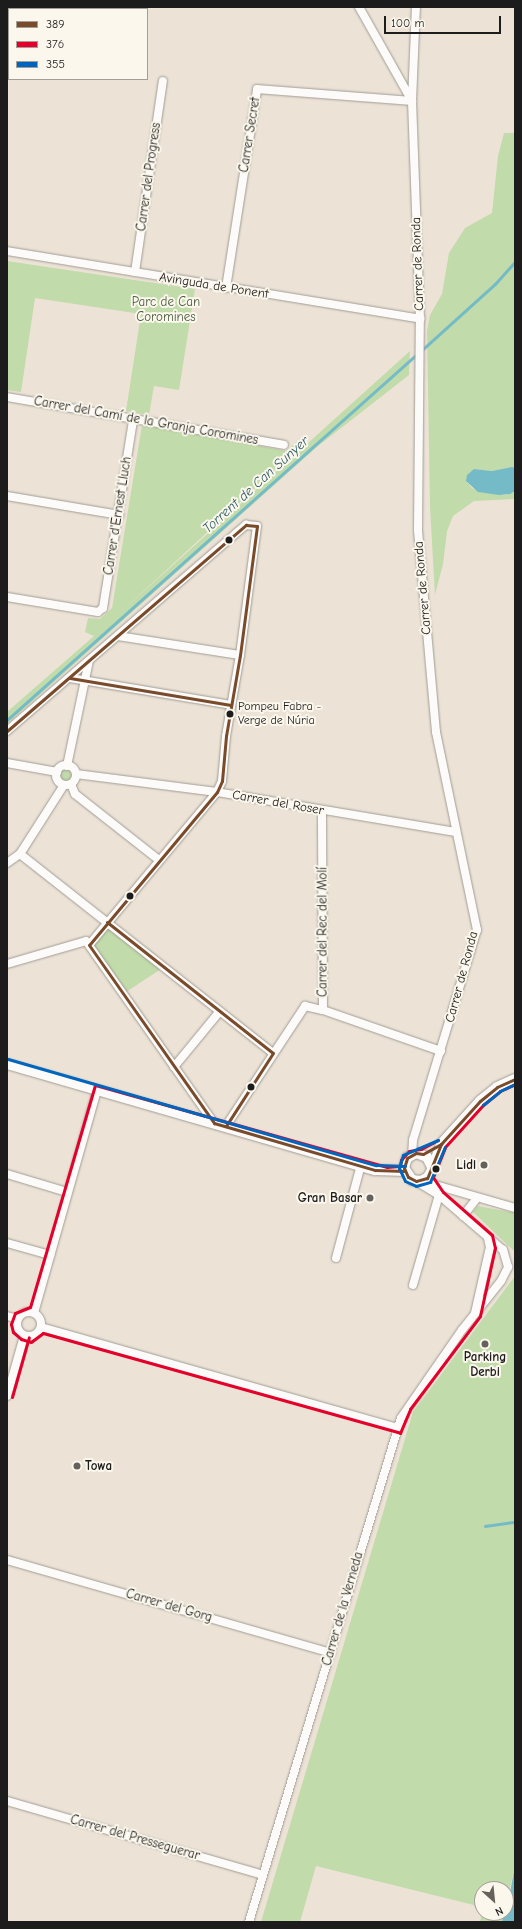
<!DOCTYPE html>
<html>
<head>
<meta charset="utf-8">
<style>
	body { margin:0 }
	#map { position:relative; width:522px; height:1929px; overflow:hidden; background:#ece3d6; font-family:"Comic Neue",sans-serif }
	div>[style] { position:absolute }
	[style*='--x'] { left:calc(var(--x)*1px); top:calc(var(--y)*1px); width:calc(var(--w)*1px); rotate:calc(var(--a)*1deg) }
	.green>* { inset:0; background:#c1dbaa }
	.round { border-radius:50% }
	.water>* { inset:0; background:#74bbc7 }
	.stream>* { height:2.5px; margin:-1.25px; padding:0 1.25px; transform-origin:1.25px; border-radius:1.25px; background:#74bbc7 }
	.roads { filter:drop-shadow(0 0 1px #a19c95) drop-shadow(0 0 1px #a19c95) }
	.minor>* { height:8px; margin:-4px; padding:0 4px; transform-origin:4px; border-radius:4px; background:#fcfbf9 }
	.minor>.ring { margin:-4px; padding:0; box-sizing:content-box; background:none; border:8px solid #fcfbf9; border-radius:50% }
	.tertiary>* { height:10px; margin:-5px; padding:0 5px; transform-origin:5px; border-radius:5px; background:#fcfbf9 }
	.bus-1>* { height:3px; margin:-1.5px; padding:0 1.5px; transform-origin:1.5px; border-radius:1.5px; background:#7a4b2a }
	.bus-2>* { height:3px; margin:-1.5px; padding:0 1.5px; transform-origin:1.5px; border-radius:1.5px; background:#e4002b }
	.bus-3>* { height:3px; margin:-1.5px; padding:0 1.5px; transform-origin:1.5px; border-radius:1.5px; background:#0065bd }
	.dots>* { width:11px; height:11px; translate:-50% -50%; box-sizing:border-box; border:2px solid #fbf7ec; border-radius:50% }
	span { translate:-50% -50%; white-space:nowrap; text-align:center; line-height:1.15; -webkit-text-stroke:4px #fbf7ec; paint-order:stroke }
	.bus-label { font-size:12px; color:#1c1c1c }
	.left { translate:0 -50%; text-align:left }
	.street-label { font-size:13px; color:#1c1c1c }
	.park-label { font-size:13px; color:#4a5d41 }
	.poi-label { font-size:13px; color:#1c1c1c; font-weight:700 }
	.right { translate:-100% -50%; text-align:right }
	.water-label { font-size:14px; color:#2d5c66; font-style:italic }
	.frame { position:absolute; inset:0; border:8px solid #1c1c1c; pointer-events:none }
	.legend { position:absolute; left:8px; top:8px; width:140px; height:72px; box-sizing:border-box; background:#fbf7ec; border:1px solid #a29f99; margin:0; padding:5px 7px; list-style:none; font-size:12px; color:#1c1c1c }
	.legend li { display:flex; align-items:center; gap:8px; height:20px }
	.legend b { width:20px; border:1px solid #a29f99 }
	.north { position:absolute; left:474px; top:1881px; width:40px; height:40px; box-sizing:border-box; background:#fbf7ec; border:1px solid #a29f99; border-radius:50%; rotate:153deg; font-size:11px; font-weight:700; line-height:16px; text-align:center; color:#1c1c1c }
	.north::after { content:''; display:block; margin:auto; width:14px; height:18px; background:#65625d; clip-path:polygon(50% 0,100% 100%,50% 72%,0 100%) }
	.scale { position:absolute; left:384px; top:16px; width:117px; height:18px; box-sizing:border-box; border:2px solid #1c1c1c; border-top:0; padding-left:5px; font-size:12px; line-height:14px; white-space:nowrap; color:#1c1c1c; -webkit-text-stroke:3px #fbf7ec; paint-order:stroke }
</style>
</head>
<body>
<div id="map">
	<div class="green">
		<div style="clip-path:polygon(504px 133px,515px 133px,515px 468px,492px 471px,474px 469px,466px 481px,472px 488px,481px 492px,506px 495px,515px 491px,515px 499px,474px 501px,453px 516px,447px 531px,443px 564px,435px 595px,430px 507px,427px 331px,430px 315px,442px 294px,449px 253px,465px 228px,492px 213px,498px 156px)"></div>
		<div style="clip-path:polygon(7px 261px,195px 289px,179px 390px,154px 386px,149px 415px,126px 411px,141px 314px,35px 298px,21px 392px,7px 390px)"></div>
		<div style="clip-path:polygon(410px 351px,409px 375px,318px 446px,7px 724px,7px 712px,94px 636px,85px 632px,88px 618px,100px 619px,112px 608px,142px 425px,287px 451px,297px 441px,304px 443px,122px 611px)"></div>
		<div class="round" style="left:56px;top:765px;width:20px;height:20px"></div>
		<div style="clip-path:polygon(105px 925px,164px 967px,123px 994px,91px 943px)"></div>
		<div style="clip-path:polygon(478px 1206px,515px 1213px,515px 1252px,473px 1212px)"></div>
		<div style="clip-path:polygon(515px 1276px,515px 1866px,506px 1904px,506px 1889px,482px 1889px,482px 1907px,316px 1866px,300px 1922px,261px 1922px,413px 1412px)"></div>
		<div style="clip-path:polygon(482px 1913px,504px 1913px,502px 1922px,480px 1922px)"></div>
	</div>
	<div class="water">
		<div style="clip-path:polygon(512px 467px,515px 468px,515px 491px,510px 494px,499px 495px,478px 492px,466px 481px,467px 475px,474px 469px,492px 471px)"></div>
		<div style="clip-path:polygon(515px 1866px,515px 1922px,502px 1922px,504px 1913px,506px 1913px)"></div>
	</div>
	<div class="stream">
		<div style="--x:422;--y:350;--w:98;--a:-42.1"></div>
		<div style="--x:495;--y:284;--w:30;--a:-48"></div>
		<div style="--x:7;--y:720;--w:550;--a:-41.75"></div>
		<div style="--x:485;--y:1526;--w:30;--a:-8"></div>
	</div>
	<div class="roads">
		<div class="minor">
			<div style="--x:359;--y:7;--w:108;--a:60.6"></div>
			<div style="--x:7;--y:251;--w:419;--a:9.3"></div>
			<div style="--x:135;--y:272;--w:193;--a:-81.7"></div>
			<div style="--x:226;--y:288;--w:201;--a:-81.1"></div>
			<div style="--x:257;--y:89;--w:155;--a:4.4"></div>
			<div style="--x:7;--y:397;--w:281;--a:9.8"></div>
			<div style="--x:7;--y:496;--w:114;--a:9.6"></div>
			<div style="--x:7;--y:597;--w:92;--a:9.4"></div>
			<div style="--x:98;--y:612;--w:6;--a:-39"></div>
			<div style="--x:103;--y:608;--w:190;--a:-80.9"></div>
			<div style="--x:118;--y:636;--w:123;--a:8.9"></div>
			<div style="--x:70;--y:678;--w:163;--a:9.5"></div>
			<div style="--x:7;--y:731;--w:316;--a:-40.8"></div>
			<div style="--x:246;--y:525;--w:11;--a:5"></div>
			<div style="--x:257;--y:526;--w:130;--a:97.5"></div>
			<div style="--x:240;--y:655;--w:82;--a:99.8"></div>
			<div style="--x:226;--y:736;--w:45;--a:95.1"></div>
			<div style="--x:222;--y:781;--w:12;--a:114"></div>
			<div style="--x:217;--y:792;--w:199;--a:129.9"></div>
			<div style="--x:7;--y:763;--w:51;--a:10.2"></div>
			<div class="ring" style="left:56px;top:765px;width:12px;height:12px"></div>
			<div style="--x:67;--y:766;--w:107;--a:-78.2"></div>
			<div style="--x:76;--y:774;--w:142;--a:7.3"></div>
			<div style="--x:217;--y:792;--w:241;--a:9.5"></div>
			<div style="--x:71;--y:784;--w:11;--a:68"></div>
			<div style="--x:75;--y:794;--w:107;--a:38.2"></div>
			<div style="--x:20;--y:854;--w:322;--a:38.2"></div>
			<div style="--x:7;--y:863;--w:16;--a:-35"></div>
			<div style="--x:20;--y:854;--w:82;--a:-57.5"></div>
			<div style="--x:7;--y:964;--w:82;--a:-16.2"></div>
			<div style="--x:86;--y:941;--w:223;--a:54.9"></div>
			<div style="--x:323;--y:1010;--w:125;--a:19.2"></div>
			<div style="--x:174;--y:1067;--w:72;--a:-50.6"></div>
			<div style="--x:226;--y:1126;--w:144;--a:-56.6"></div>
			<div style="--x:305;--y:1006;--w:18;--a:13"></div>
			<div style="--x:323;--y:1010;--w:198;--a:-90.3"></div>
			<div style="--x:412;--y:1155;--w:15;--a:-86"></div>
			<div style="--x:413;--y:1140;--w:220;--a:-73.1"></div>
			<div style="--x:477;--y:930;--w:202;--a:-101.7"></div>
			<div style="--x:436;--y:732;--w:203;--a:-95.1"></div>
			<div style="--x:418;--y:530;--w:211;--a:-89.5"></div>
			<div style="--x:420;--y:319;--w:218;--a:-92.1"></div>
			<div style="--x:412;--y:101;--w:94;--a:-87.6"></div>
			<div style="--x:7;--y:1174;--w:63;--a:16.7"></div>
			<div style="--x:432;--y:1184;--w:86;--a:16.1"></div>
			<div style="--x:463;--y:1216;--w:23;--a:-52"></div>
			<div style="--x:7;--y:1243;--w:45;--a:15.6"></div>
			<div style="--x:336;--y:1258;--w:96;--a:-75"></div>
			<div style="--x:413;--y:1285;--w:94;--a:-73.9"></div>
			<div class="ring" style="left:17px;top:1312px;width:16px;height:16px"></div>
			<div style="--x:34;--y:1313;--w:232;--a:-74.2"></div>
			<div style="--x:475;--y:1313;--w:68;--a:-77.2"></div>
			<div style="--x:490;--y:1247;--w:9;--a:-103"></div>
			<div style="--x:7;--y:1316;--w:11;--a:15"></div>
			<div style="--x:41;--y:1327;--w:371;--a:15.8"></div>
			<div style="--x:7;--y:1396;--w:62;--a:-74.2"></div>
			<div style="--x:7;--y:1560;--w:337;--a:16"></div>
			<div style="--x:7;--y:1801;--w:266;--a:16.1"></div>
			<div style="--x:249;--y:1922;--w:526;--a:-73.22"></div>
			<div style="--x:401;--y:1418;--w:107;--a:-55.3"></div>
			<div style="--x:462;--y:1330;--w:63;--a:-51.5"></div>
			<div style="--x:501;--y:1281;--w:16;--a:-63"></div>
			<div style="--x:508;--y:1267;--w:18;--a:-106"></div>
			<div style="--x:503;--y:1250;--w:84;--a:-139.3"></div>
			<div style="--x:439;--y:1195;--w:27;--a:-149"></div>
		</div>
		<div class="tertiary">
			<div style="--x:7;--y:1064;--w:383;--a:16.1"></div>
			<div style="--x:375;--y:1170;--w:30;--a:2"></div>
			<div style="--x:432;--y:1167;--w:11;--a:-117"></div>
			<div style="--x:427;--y:1157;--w:12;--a:-160"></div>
			<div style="--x:416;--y:1153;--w:10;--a:151"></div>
			<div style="--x:407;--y:1158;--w:10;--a:107"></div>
			<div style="--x:404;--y:1168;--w:14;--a:56"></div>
			<div style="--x:412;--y:1180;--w:9;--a:6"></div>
			<div style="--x:421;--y:1181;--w:7;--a:-27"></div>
			<div style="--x:427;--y:1178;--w:7;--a:-56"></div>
			<div style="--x:431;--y:1172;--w:30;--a:-70"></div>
			<div style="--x:441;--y:1144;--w:58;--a:-47.8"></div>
			<div style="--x:480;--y:1101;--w:22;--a:-39"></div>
			<div style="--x:497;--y:1087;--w:20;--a:-24"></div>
		</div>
	</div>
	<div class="bus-1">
		<div style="--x:70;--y:678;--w:163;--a:9.5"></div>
		<div style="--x:7;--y:731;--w:316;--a:-40.8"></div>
		<div style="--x:246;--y:525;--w:11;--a:5"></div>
		<div style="--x:257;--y:526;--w:130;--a:97.5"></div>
		<div style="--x:240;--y:655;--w:82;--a:99.8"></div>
		<div style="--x:226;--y:736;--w:45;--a:95.1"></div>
		<div style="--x:222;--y:781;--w:12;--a:114"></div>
		<div style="--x:217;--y:792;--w:199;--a:129.9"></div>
		<div style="--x:89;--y:945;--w:218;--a:54.9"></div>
		<div style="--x:214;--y:1123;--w:168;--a:16.3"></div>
		<div style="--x:375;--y:1170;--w:30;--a:2"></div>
		<div style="--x:107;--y:922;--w:211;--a:38.3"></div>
		<div style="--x:273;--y:1053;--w:87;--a:122.8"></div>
		<div style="--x:441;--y:1144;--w:37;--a:112"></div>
		<div style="--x:427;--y:1178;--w:11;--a:165"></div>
		<div style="--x:416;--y:1181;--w:9;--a:-153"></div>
		<div style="--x:408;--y:1177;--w:10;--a:-114"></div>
		<div style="--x:404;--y:1168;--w:10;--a:-73"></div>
		<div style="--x:407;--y:1158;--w:10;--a:-29"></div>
		<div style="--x:416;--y:1153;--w:7;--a:8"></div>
		<div style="--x:423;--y:1154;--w:21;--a:-29"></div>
		<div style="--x:441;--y:1144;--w:58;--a:-47.8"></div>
		<div style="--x:480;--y:1101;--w:22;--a:-39"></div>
		<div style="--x:497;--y:1087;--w:20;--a:-24"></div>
	</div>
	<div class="bus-2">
		<div style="--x:438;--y:1140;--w:19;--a:152"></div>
		<div style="--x:421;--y:1149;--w:12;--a:171"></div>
		<div style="--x:409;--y:1151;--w:12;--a:132"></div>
		<div style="--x:401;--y:1160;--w:6;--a:99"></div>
		<div style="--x:400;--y:1166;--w:13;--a:176"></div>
		<div style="--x:387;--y:1167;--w:303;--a:-164.3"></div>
		<div style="--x:95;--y:1085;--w:231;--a:106.3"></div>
		<div style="--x:30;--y:1307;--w:16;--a:158"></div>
		<div style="--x:15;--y:1313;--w:12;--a:110"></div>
		<div style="--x:11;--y:1324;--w:8;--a:76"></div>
		<div style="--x:13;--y:1332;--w:11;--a:41"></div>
		<div style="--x:21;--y:1339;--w:10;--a:17"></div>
		<div style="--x:31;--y:1342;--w:15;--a:-37"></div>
		<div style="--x:43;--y:1333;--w:371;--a:15.6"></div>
		<div style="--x:400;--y:1433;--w:26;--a:-67"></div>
		<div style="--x:410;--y:1409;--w:116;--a:-53"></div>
		<div style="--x:480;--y:1316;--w:70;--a:-77.6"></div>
		<div style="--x:495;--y:1248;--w:13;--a:-103"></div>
		<div style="--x:492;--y:1235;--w:65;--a:-138.7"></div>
		<div style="--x:443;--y:1192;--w:18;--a:-124"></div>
		<div style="--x:433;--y:1177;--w:32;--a:-68"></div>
		<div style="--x:445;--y:1147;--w:57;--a:-47.9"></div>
		<div style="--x:483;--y:1105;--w:22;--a:-39"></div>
		<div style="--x:500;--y:1091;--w:17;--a:-25"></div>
		<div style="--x:12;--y:1397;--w:62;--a:-74.2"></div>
	</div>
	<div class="bus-3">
		<div style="--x:8;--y:1059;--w:383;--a:16.1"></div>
		<div style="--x:376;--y:1165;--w:29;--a:2"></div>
		<div style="--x:483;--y:1105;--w:22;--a:-39"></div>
		<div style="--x:500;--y:1091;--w:17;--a:-25"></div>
		<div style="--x:438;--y:1140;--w:38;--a:157"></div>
		<div style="--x:403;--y:1155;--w:14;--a:107"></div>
		<div style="--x:399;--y:1168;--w:14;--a:65"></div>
		<div style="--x:405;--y:1181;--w:12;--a:24"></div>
		<div style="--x:416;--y:1186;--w:15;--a:-16"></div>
		<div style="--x:430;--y:1182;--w:38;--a:-67"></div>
	</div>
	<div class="dots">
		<div style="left:229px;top:540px;background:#1c1c1c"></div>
		<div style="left:230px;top:714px;background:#1c1c1c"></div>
		<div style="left:130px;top:896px;background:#1c1c1c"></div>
		<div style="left:251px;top:1087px;background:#1c1c1c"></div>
		<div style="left:484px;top:1165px;background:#65625d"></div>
		<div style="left:436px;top:1169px;background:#1c1c1c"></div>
		<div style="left:370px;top:1198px;background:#65625d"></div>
		<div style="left:485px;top:1344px;background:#65625d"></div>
		<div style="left:77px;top:1466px;background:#65625d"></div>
	</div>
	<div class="bus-label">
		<span class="left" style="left:238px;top:714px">Pompeu Fabra -<br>Verge de Núria</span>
	</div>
	<div class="street-label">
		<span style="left:250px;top:135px;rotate:-81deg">Carrer Secret</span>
		<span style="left:149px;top:177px;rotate:-82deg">Carrer del Progress</span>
		<span style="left:418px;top:264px;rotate:-92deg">Carrer de Ronda</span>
		<span style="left:214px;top:286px;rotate:9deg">Avinguda de Ponent</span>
		<span style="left:146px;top:421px;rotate:10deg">Carrer del Camí de la Granja Coromines</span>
		<span style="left:118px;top:516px;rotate:-81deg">Carrer d'Ernest Lluch</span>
		<span style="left:423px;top:588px;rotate:-95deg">Carrer de Ronda</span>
		<span style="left:278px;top:803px;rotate:10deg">Carrer del Roser</span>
		<span style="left:323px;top:932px;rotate:-90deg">Carrer del Rec del Molí</span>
		<span style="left:462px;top:977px;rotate:-75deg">Carrer de Ronda</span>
		<span style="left:169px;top:1606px;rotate:16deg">Carrer del Gorg</span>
		<span style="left:343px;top:1609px;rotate:-74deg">Carrer de la Verneda</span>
		<span style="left:135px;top:1838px;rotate:16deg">Carrer del Presseguerar</span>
	</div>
	<div class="park-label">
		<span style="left:166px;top:310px">Parc de Can<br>Coromines</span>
	</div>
	<div class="poi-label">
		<span class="right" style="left:476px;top:1165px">Lidl</span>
		<span class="right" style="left:362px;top:1198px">Gran Basar</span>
		<span style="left:485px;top:1365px">Parking<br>Derbi</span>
		<span class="left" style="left:85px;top:1466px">Towa</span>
	</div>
	<div class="water-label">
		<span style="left:256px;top:485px;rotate:-42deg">Torrent de Can Sunyer</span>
	</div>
	<div class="frame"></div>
	<ul class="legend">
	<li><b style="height:5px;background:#7a4b2a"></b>389</li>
	<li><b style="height:5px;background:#e4002b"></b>376</li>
	<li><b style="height:5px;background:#0065bd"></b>355</li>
	</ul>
	<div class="north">N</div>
	<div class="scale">100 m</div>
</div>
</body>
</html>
